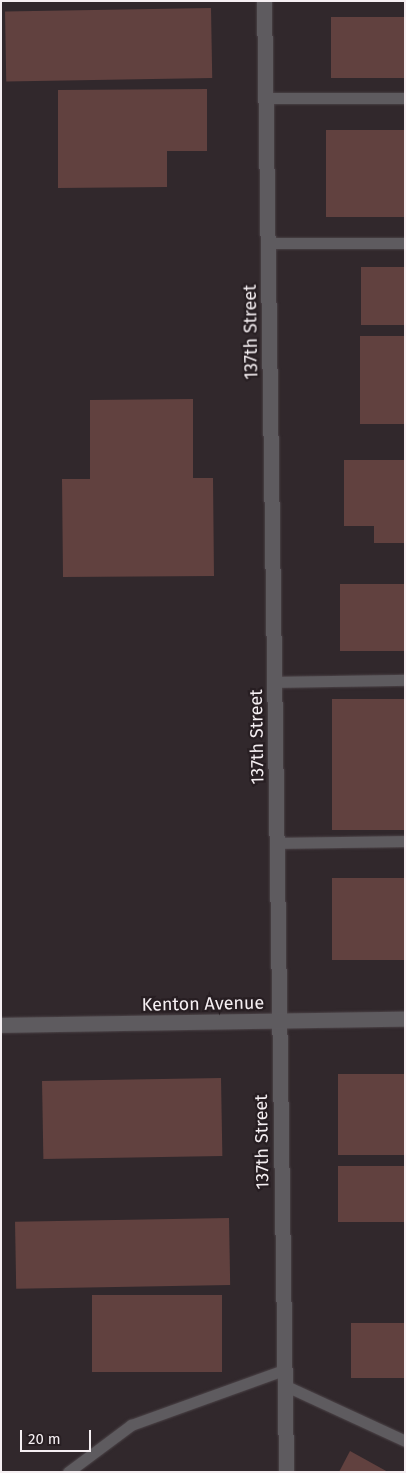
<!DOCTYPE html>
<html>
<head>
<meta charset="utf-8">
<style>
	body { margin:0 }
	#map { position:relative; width:406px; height:1473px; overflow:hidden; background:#31282c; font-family:"Fira Sans",sans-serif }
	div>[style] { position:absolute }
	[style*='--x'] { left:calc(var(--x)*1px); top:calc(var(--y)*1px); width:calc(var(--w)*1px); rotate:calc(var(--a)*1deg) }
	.building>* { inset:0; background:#61413f; transform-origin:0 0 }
	.roads { filter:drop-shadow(0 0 1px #4c4448) drop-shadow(0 0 1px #4c4448) }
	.lane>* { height:11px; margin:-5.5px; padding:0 5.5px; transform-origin:5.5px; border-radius:5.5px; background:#5e5b5f }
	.street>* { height:15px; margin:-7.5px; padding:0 7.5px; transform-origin:7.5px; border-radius:7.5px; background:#5e5b5f }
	span { translate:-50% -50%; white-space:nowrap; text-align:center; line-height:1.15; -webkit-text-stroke:4.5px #271e22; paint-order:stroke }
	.street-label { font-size:18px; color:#f5eff2 }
	.frame { position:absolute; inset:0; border:2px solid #f5eff2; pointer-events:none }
	.scale { position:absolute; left:20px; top:1430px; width:71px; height:22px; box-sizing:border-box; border:2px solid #f5eff2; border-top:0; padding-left:6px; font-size:15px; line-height:18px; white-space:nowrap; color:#f5eff2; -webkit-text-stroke:4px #271e22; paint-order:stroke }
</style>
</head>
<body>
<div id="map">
	<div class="building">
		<div style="left:211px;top:8px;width:70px;height:206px;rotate:89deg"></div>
		<div style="left:405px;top:17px;width:61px;height:74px;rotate:90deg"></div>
		<div style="clip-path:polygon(207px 89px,207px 151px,167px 151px,167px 187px,58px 188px,58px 90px)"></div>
		<div style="left:326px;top:130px;width:79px;height:87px"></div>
		<div style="left:405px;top:267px;width:58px;height:44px;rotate:90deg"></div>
		<div style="left:405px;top:336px;width:88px;height:45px;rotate:90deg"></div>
		<div style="clip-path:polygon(193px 399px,193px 478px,213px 478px,214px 576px,63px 577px,62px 479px,90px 479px,90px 400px)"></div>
		<div style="clip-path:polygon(344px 460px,405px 460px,405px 543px,374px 543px,374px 526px,344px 526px)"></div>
		<div style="left:405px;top:584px;width:67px;height:65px;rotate:90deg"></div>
		<div style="left:405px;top:699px;width:131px;height:73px;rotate:90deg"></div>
		<div style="left:405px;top:878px;width:82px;height:73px;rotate:90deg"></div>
		<div style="left:405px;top:1074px;width:81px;height:67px;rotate:90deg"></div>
		<div style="left:221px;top:1078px;width:78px;height:179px;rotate:89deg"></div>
		<div style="left:405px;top:1166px;width:56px;height:67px;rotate:90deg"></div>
		<div style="left:229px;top:1218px;width:67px;height:214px;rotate:89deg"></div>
		<div style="left:222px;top:1295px;width:77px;height:130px;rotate:90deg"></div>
		<div style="left:351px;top:1323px;width:54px;height:55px"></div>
		<div style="clip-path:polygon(350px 1451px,388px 1472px,339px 1472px)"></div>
	</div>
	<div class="roads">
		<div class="lane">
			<div style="--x:266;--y:98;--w:139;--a:0"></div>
			<div style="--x:268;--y:243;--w:137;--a:0"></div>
			<div style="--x:274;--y:682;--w:131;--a:-0.9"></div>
			<div style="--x:277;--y:843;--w:128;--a:-0.9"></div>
			<div style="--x:284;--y:1385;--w:133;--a:24.8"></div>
			<div style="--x:68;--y:1472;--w:79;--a:-36.7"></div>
			<div style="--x:131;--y:1425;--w:163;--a:-19.8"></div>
		</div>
		<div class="street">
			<div style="--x:264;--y:1;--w:1471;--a:89.14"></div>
			<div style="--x:1;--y:1025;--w:404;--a:-0.9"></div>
		</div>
	</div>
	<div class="street-label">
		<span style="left:251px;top:332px;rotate:-91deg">137th Street</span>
		<span style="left:257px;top:737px;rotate:-91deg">137th Street</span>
		<span style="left:203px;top:1004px;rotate:-1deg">Kenton Avenue</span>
		<span style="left:262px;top:1142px;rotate:-91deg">137th Street</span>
	</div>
	<div class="frame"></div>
	<div class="scale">20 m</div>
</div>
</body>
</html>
